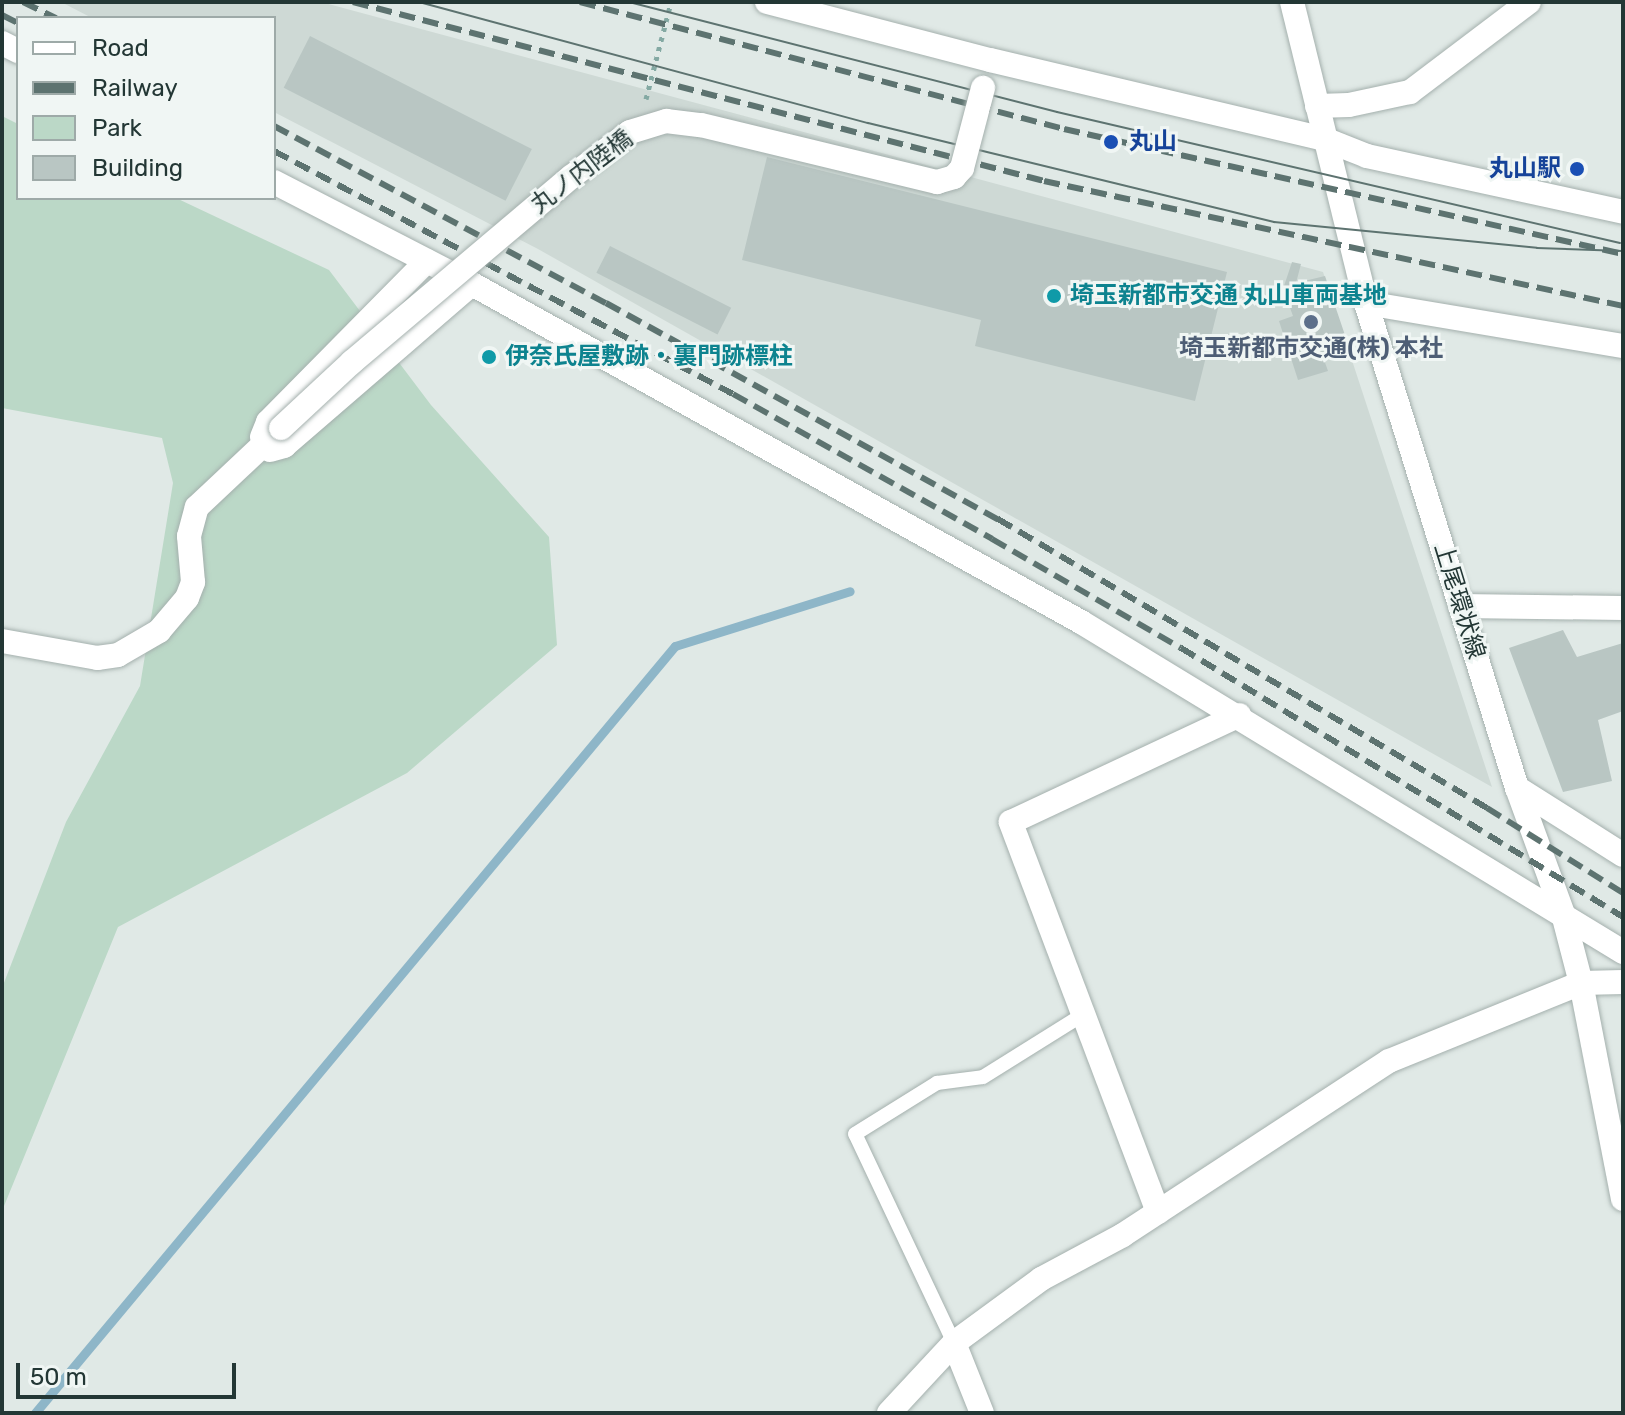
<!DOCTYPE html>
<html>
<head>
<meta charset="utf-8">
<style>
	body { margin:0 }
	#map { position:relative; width:1625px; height:1415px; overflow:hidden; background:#e0e9e6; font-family:Rubik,"Noto Sans JP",sans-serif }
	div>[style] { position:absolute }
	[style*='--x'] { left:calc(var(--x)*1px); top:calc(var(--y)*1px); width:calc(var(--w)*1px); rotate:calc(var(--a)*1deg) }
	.built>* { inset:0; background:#ced9d5 }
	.green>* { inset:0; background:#bbd8c7 }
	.stream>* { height:9px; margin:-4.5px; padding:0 4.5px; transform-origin:4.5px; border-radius:4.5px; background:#8eb6c8 }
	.building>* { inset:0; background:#b9c6c3; transform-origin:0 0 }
	.path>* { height:5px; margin-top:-2.5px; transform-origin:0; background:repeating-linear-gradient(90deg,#84a9a3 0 4px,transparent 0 10px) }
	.roads { filter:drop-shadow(0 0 2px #a4b0ad) drop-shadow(0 0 2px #a4b0ad) }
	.service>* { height:14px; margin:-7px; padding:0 7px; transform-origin:7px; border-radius:7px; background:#fff }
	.minor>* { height:24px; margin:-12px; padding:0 12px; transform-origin:12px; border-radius:12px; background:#fff }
	.secondary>* { height:24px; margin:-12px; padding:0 12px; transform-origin:12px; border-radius:12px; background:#fff }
	.tram>* { height:2px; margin:-1px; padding:0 1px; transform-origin:1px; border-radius:1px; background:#5d7370 }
	.rail>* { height:6px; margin-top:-3px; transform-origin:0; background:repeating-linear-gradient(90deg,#5d7370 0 16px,transparent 0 24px) }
	.bridges { filter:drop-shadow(0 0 2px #a4b0ad) drop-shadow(0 0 2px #a4b0ad) }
	.minor-bridge>* { height:24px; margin:-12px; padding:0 12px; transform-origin:12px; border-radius:12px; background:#fff }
	.dots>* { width:22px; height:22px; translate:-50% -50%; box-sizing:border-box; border:4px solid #f0f6f4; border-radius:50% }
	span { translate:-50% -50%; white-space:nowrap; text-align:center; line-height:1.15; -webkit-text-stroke:6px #f0f6f4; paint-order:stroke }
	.transit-label { font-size:24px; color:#164399; font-weight:700 }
	.left { translate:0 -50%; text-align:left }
	.right { translate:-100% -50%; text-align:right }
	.street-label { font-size:24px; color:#233735 }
	.culture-label { font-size:24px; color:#0d838f; font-weight:700 }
	.service-label { font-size:24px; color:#4e5e75; font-weight:700 }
	.frame { position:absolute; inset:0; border:4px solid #233735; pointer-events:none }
	.legend { position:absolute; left:16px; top:16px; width:260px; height:184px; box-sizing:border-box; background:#f0f6f4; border:2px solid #9eaaa8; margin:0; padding:10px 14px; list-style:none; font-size:24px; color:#233735 }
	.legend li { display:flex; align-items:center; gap:16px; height:40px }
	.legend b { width:40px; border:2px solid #9eaaa8 }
	.scale { position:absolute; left:16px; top:1363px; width:220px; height:36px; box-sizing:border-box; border:4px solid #233735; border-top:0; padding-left:10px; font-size:24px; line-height:28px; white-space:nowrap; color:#233735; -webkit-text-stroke:6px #f0f6f4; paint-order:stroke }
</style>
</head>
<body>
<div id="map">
	<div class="built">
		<div style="clip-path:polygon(61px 2px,321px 2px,1323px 272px,1492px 787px,538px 249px,274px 112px,274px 18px,92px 18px)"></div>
	</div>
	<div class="green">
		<div style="clip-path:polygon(2px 116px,18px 124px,18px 198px,176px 198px,329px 270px,431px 405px,549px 537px,557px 645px,407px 773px,118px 927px,2px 1211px,2px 988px,66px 822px,140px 686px,173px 483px,162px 438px,2px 408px)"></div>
	</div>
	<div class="stream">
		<div style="--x:35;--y:1413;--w:999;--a:-50.16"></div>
		<div style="--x:675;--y:646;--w:183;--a:-17.4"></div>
	</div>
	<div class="building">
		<div style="left:310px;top:36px;width:249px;height:58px;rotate:27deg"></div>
		<div style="clip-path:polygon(767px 157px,1227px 272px,1195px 401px,975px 346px,981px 320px,742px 260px)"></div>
		<div style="left:610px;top:246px;width:136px;height:30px;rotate:27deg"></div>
		<div style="clip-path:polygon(1292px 262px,1301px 264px,1296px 283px,1325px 276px,1348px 344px,1322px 354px,1328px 371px,1298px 380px,1279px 321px,1293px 316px,1283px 289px)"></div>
		<div style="clip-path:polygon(1563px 630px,1577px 657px,1623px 643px,1623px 711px,1598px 720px,1612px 781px,1563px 792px,1509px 648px)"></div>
	</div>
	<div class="path">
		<div style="--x:646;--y:99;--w:100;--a:-75.5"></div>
	</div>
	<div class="roads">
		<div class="service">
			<div style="--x:954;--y:1343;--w:231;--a:-115.3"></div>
			<div style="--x:855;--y:1134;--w:97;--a:-31.9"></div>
			<div style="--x:937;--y:1083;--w:46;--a:-7.4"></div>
			<div style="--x:983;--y:1077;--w:119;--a:-32"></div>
		</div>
		<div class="minor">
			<div style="--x:767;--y:2;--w:230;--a:14.6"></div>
			<div style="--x:990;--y:60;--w:343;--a:13.3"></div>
			<div style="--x:1324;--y:139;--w:46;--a:21.6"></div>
			<div style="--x:1367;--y:156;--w:262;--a:12.3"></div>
			<div style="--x:2;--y:43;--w:18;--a:27"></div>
			<div style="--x:1317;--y:106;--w:32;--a:-2"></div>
			<div style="--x:1349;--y:105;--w:62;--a:-12"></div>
			<div style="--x:1410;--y:92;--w:149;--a:-37.1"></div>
			<div style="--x:274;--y:182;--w:223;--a:27.3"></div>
			<div style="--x:472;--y:284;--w:697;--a:29.03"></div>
			<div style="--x:1081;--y:622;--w:635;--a:31.34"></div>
			<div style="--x:1366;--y:303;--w:261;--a:9.5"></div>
			<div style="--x:262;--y:437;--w:16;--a:-68"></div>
			<div style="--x:268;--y:422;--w:226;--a:-45.4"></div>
			<div style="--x:270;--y:450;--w:15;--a:-16"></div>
			<div style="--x:284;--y:446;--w:248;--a:-40.8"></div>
			<div style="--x:1460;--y:606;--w:163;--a:0.7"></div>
			<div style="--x:2;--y:641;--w:97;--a:10.1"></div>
			<div style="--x:97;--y:658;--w:21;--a:-8"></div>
			<div style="--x:118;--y:655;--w:48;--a:-30.3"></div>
			<div style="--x:159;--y:631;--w:43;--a:-49.7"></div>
			<div style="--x:187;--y:598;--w:17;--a:-69"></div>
			<div style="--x:193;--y:582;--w:46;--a:-95"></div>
			<div style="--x:189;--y:536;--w:30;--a:-75"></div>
			<div style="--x:197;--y:507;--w:115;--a:-43.2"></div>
			<div style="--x:1517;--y:788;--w:125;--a:32.3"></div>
			<div style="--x:1158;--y:1212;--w:417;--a:-110.7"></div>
			<div style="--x:1011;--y:822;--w:252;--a:-25.1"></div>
			<div style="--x:954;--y:1343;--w:75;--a:68.2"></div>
			<div style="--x:889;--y:1413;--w:96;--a:-47.1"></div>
			<div style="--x:954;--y:1343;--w:108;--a:-36.3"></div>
			<div style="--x:1041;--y:1279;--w:93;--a:-28.2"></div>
			<div style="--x:1123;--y:1235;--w:318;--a:-33.2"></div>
			<div style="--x:1389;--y:1061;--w:207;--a:-22.1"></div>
			<div style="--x:1581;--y:983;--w:42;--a:-1.4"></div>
		</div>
		<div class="secondary">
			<div style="--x:1292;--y:2;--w:310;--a:76.2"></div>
			<div style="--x:1366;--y:303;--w:508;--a:72.71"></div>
			<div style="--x:1517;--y:788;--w:134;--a:69.9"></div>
			<div style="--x:1563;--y:914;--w:71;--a:75.4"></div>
			<div style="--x:1581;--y:983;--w:220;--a:79"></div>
		</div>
	</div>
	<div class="tram">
		<div style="--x:419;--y:2;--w:465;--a:15.1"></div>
		<div style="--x:868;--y:123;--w:418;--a:13.7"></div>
		<div style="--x:1274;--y:222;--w:264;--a:5.6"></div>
		<div style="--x:1537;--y:248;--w:86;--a:2"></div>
		<div style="--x:629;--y:2;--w:442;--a:14.4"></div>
		<div style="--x:1057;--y:112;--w:578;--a:13.1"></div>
	</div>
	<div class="rail">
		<div style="--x:23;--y:2;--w:37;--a:26"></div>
		<div style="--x:353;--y:2;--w:714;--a:14.52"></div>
		<div style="--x:1044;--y:181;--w:592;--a:12.18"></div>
		<div style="--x:580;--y:2;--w:500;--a:14.7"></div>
		<div style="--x:1064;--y:129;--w:573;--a:12.6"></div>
		<div style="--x:2;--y:15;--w:18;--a:27"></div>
		<div style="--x:274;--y:126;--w:376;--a:28.1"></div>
		<div style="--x:606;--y:303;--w:448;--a:28.9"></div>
		<div style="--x:998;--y:519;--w:568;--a:30.58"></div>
		<div style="--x:1487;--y:808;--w:160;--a:32"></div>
		<div style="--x:274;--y:151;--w:519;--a:27.9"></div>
		<div style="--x:733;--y:394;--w:297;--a:29.2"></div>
		<div style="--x:992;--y:539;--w:218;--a:30"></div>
		<div style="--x:1181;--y:648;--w:517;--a:31.32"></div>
	</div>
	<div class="bridges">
		<div class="minor-bridge">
			<div style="--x:281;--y:428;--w:97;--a:-42.9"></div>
			<div style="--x:352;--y:362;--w:287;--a:-40.2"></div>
			<div style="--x:571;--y:177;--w:74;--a:-37.3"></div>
			<div style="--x:630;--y:132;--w:38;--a:-17"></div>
			<div style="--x:666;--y:121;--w:35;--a:7"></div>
			<div style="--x:701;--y:125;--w:243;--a:13.6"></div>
			<div style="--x:937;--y:182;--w:18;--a:-16"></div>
			<div style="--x:954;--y:177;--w:12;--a:-48"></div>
			<div style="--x:962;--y:168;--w:83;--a:-75.3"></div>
		</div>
	</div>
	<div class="dots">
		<div style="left:1111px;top:142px;background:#1a4fb4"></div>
		<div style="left:1577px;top:169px;background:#1a4fb4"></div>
		<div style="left:1054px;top:296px;background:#0f9aa8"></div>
		<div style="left:1311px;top:322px;background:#5c6f8a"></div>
		<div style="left:489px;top:357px;background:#0f9aa8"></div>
	</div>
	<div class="transit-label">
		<span class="left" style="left:1129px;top:142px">丸山</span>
		<span class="right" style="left:1561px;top:169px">丸山駅</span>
	</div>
	<div class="street-label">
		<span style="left:582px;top:172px;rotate:-37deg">丸ノ内陸橋</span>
		<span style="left:1459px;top:601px;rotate:73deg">上尾環状線</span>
	</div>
	<div class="culture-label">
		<span class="left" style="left:1070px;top:296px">埼玉新都市交通 丸山車両基地</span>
		<span class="left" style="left:505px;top:357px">伊奈氏屋敷跡・裏門跡標柱</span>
	</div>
	<div class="service-label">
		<span style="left:1311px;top:349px">埼玉新都市交通(株) 本社</span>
	</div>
	<div class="frame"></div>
	<ul class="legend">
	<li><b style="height:10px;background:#fff"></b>Road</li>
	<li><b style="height:10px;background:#5d7370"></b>Railway</li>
	<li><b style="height:22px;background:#bbd8c7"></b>Park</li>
	<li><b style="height:22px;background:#b9c6c3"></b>Building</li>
	</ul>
	<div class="scale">50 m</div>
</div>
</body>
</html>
